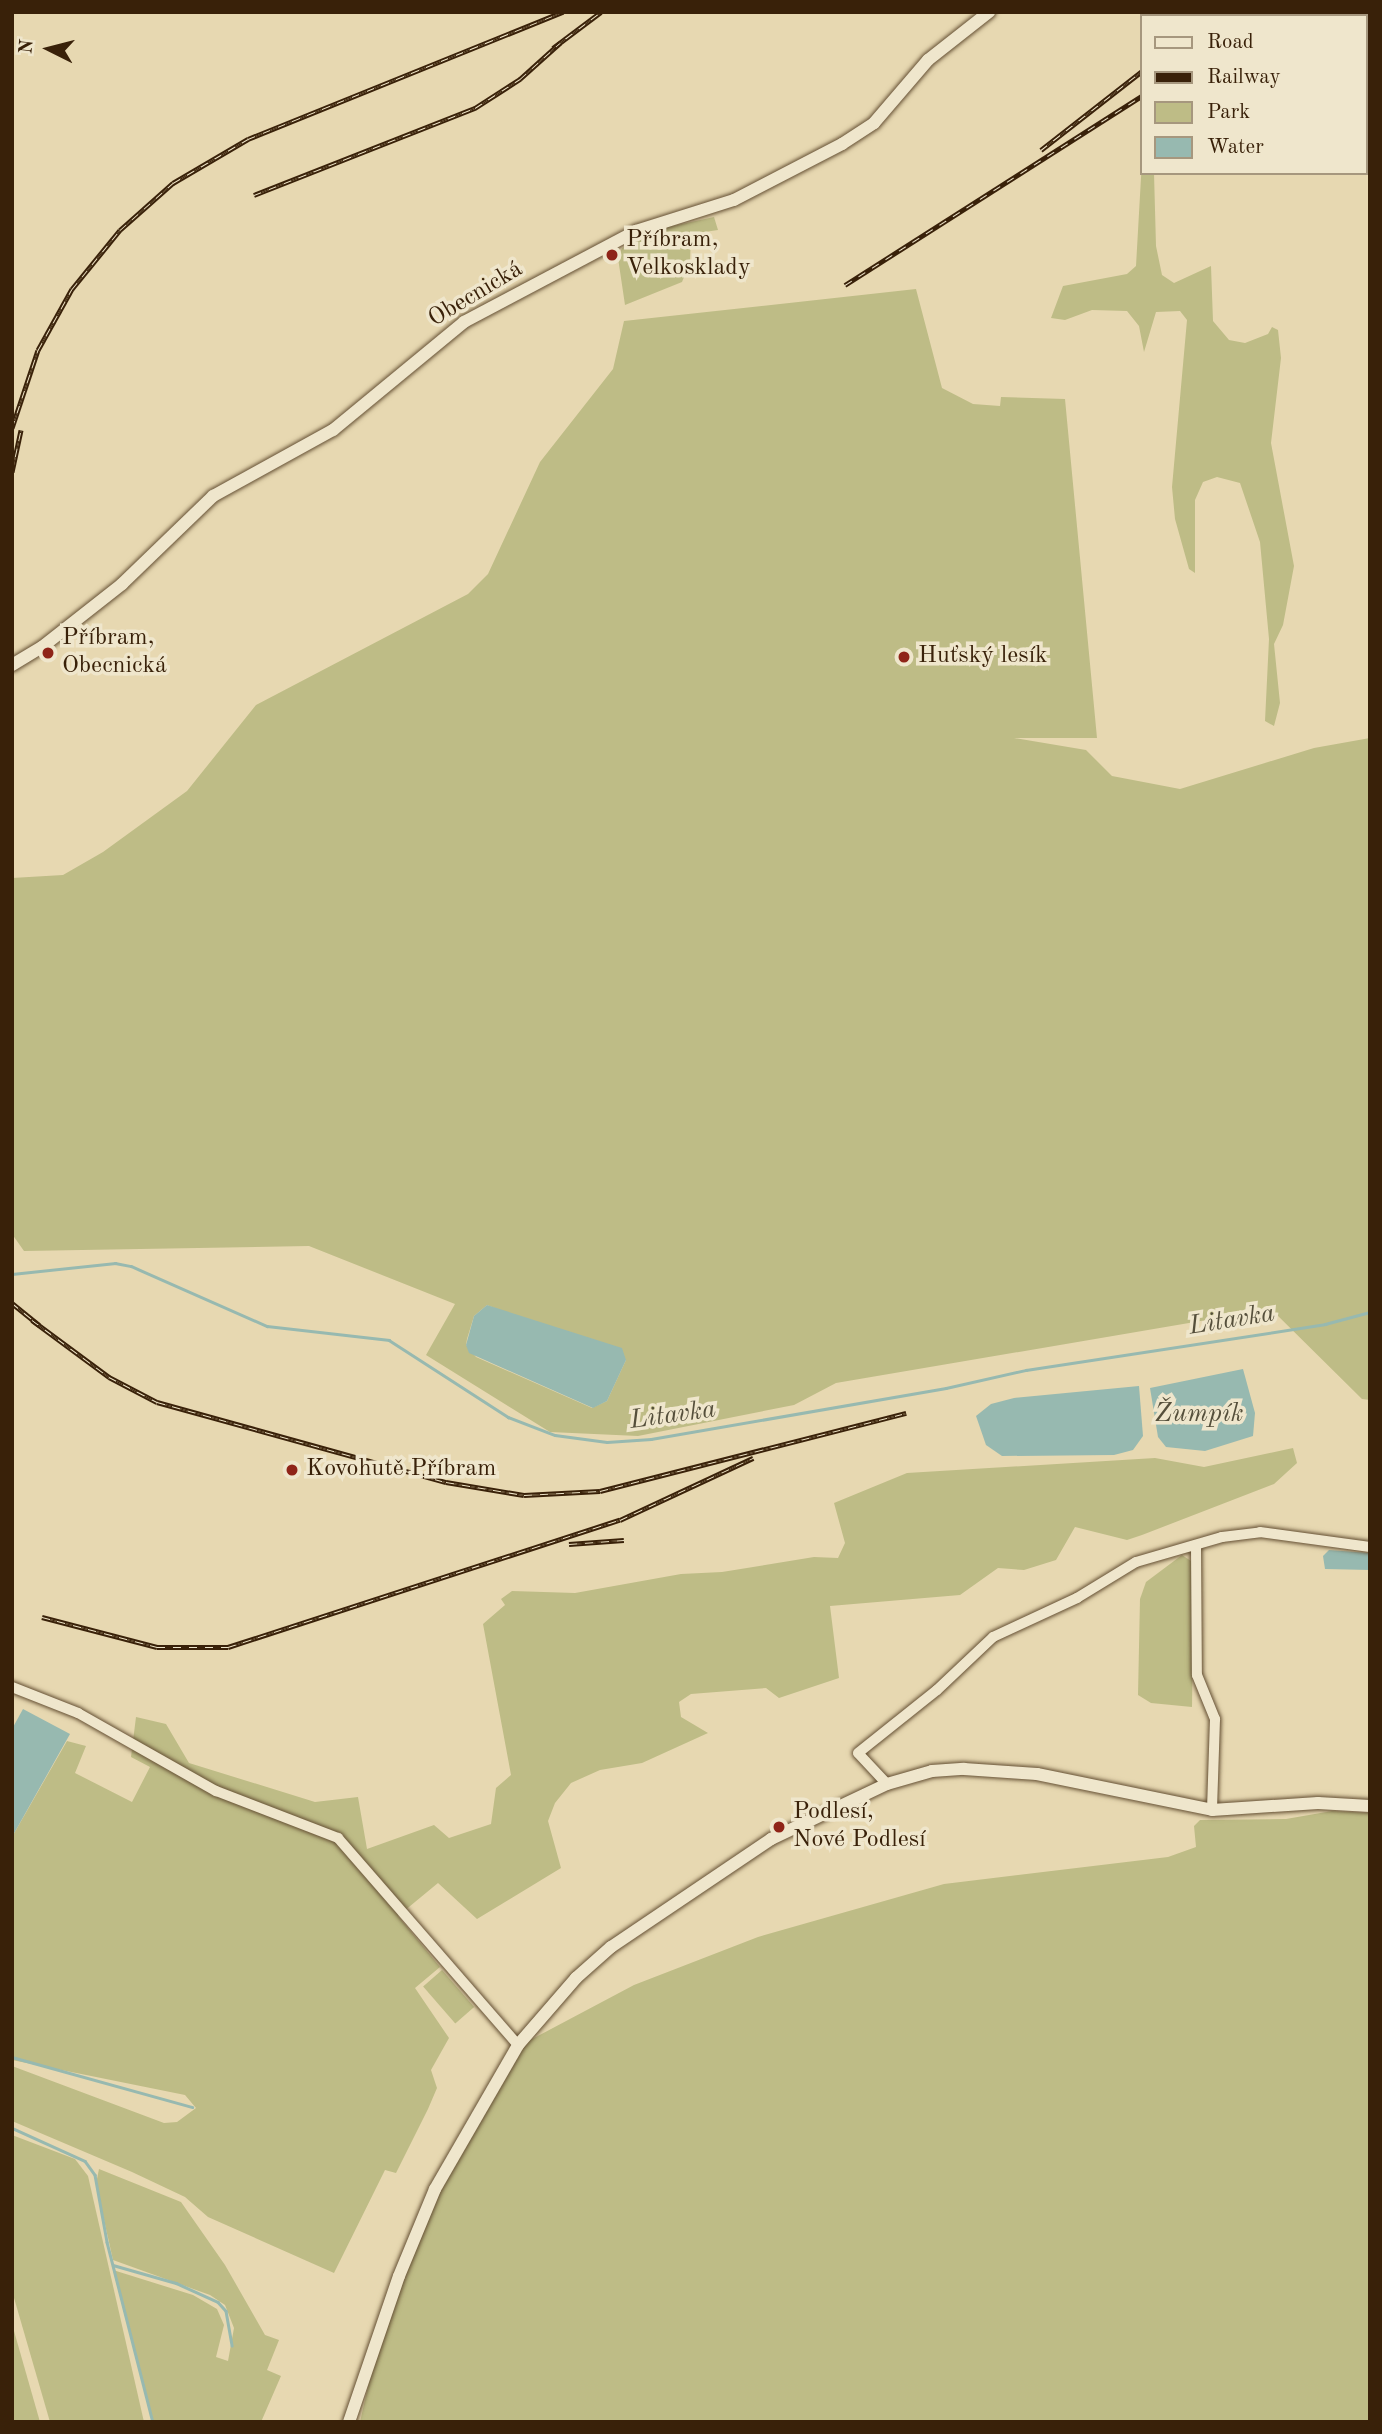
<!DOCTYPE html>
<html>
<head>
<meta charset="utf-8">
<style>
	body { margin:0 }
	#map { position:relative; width:1382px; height:2434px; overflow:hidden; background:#e7d8b1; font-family:"Old Standard TT",serif }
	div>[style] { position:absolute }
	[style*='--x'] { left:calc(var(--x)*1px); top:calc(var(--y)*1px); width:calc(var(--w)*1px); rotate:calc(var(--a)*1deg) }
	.green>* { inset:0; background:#bebc86; transform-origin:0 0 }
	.water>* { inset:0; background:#97b9b0 }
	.stream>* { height:2.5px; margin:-1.25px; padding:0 1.25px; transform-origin:1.25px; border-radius:1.25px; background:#97b9b0 }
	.roads { filter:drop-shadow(0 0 2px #644f33) drop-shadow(0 0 2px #644f33) }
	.minor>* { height:10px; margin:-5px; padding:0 5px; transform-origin:5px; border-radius:5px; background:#efe6cc }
	.tertiary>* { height:12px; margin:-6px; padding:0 6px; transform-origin:6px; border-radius:6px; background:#efe6cc }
	.rail>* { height:5px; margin-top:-2.5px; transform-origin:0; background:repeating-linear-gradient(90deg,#efe6cc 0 8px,#392109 0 16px); box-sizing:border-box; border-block:2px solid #392109 }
	.dots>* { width:19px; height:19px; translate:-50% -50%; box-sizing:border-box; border:4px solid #efe6cc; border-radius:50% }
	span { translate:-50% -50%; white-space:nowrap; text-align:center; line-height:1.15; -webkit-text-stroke:7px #efe6cc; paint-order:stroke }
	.poi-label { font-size:24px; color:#392109 }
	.left { translate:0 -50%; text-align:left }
	.street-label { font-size:24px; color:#392109 }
	.water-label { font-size:26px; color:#554f3b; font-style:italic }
	.frame { position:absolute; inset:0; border:14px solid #392109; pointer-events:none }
	.legend { position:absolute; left:1140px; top:14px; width:228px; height:161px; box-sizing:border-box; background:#efe6cc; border:2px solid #a6977e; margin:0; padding:9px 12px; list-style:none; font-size:21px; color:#392109 }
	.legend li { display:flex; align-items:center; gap:14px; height:35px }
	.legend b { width:35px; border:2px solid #a6977e }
	.north { position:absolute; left:14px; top:14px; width:70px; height:70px; -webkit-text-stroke:5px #efe6cc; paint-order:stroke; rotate:276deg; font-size:19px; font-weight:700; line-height:28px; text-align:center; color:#392109 }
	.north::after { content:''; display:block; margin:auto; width:24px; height:32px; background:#392109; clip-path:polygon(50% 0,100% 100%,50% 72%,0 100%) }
</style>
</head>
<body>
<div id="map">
	<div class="green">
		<div style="clip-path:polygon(1142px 160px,1142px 173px,1154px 173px,1156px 246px,1162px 275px,1174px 283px,1211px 266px,1213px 321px,1229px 340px,1245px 343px,1268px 334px,1272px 327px,1278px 330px,1281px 358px,1271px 443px,1294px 566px,1283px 625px,1274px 644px,1280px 703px,1274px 726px,1265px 721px,1269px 639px,1260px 542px,1240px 483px,1217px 477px,1203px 482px,1195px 500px,1195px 573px,1189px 569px,1175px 519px,1172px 487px,1187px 320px,1180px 311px,1156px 312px,1144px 352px,1139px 326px,1127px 311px,1092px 310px,1065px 320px,1051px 318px,1063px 286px,1127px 274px,1136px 266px)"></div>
		<div style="clip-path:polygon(714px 217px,718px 230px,691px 234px,690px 262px,682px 282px,625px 305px,618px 258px,622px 248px,668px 227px)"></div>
		<div style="clip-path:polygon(evenodd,916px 289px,942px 388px,973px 404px,1000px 406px,1001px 397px,1065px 399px,1097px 738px,1014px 738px,1086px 750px,1112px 776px,1180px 789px,1314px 748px,1370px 738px,1370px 1400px,1362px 1399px,1271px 1309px,836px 1383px,794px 1405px,638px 1436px,550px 1432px,426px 1355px,455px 1304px,309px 1246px,24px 1251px,12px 1234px,12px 878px,63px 875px,103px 852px,187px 791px,256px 705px,468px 594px,488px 574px,540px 462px,613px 369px,624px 321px,916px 289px,487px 1305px,626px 1360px,607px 1401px,592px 1408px,476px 1357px,466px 1345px,467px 1339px,474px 1316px,487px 1305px)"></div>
		<div style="clip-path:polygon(1293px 1448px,1297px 1463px,1274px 1484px,1142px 1535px,1127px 1540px,1075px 1527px,1056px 1560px,1024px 1570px,998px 1568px,960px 1595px,830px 1606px,839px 1678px,779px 1698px,766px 1688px,691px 1694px,679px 1702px,681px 1717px,708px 1733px,642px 1763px,600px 1770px,571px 1783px,555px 1803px,548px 1821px,561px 1868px,477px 1919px,438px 1883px,398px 1916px,440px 1967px,415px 1988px,449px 2038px,431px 2070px,437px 2088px,428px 2109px,396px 2173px,385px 2170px,334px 2273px,208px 2217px,185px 2197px,132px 2172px,12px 2121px,12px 2066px,164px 2123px,177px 2122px,196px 2108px,185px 2095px,12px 2060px,12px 1837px,67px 1741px,86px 1746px,75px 1773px,132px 1802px,150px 1767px,131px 1757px,136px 1717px,166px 1724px,189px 1763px,315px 1802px,358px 1797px,367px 1849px,434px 1825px,449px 1838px,491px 1824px,496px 1788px,511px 1775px,483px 1624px,505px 1605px,501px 1599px,512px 1591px,575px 1593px,681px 1574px,722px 1572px,814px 1557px,838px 1558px,845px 1543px,834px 1503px,907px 1473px,1155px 1458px,1204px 1467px)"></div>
		<div style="clip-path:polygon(1182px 1555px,1194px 1563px,1192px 1707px,1151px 1703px,1138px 1695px,1140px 1599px,1146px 1582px)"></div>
		<div style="clip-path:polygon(1332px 1811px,1370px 1813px,1370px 2422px,360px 2422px,375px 2356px,437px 2184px,519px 2046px,634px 1985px,758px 1937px,944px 1884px,1168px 1857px,1196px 1847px,1194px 1826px,1200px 1820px,1286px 1819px)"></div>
		<div style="left:442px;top:1970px;width:49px;height:25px;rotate:49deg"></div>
		<div style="clip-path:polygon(12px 2135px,75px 2159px,88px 2176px,144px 2422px,50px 2422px,12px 2291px)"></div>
		<div style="clip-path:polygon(99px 2169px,181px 2202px,225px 2265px,265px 2335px,279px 2340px,267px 2370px,281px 2376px,261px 2422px,153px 2422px,113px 2270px,193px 2295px,217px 2309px,224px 2325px,216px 2357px,228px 2361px,234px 2328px,225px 2305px,210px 2295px,113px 2260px,96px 2184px)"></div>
		<div style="clip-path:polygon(12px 2324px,40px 2422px,12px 2422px)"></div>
	</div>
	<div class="water">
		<div style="clip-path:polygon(487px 1305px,622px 1348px,626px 1360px,607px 1401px,593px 1408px,469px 1353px,466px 1345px,474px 1316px)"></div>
		<div style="clip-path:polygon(1243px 1369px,1255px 1413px,1253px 1436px,1205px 1451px,1166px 1447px,1158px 1437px,1150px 1388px)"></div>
		<div style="clip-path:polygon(1139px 1386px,1143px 1436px,1133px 1450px,1114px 1455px,1002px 1456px,986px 1445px,976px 1416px,991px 1404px,1014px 1398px)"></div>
		<div style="clip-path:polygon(1329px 1550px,1370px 1553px,1370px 1570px,1325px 1569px,1323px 1556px)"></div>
		<div style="clip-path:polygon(23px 1709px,70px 1734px,12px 1837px,12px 1729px)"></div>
	</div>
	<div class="stream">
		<div style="--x:12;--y:1274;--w:104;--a:-6.1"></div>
		<div style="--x:115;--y:1263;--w:16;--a:11"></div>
		<div style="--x:131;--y:1266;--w:149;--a:23.8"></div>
		<div style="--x:267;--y:1326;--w:123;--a:6.5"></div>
		<div style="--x:389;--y:1340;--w:142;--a:32.9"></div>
		<div style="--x:508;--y:1417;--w:50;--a:21"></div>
		<div style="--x:555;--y:1435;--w:52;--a:7.7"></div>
		<div style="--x:607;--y:1442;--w:44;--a:-3.9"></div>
		<div style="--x:651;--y:1439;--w:299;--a:-9.8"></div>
		<div style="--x:946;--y:1388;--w:82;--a:-12.7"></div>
		<div style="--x:1026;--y:1370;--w:303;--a:-8.7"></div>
		<div style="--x:1325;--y:1324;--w:47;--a:-14.9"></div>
		<div style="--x:12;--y:2057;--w:187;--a:15.5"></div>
		<div style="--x:12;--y:2128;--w:80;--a:24.3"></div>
		<div style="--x:85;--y:2161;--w:17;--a:54"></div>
		<div style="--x:95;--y:2175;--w:68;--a:79.8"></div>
		<div style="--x:107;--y:2242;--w:186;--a:75.7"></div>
		<div style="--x:113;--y:2265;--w:66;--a:15.9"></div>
		<div style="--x:176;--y:2283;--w:46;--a:24.3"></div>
		<div style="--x:218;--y:2302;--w:12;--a:48"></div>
		<div style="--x:226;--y:2311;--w:35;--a:80"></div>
	</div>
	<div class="roads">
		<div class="minor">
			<div style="--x:1196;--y:1547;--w:128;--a:89.6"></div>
			<div style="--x:1197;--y:1675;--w:48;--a:67.8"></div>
			<div style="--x:1215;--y:1719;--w:91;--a:91.9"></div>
			<div style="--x:12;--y:1687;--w:71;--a:21.5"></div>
			<div style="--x:78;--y:1713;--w:159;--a:29.5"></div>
			<div style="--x:216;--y:1791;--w:131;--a:21.1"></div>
			<div style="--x:338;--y:1838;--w:274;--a:49"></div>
			<div style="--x:887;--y:1784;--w:42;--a:-133.1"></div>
			<div style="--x:858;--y:1753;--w:101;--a:-38.6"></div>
			<div style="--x:937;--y:1690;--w:77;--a:-43.4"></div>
			<div style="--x:993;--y:1637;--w:93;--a:-24.9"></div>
			<div style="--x:1077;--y:1598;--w:69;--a:-31.4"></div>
			<div style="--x:1136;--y:1562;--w:90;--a:-16.2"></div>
			<div style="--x:1222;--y:1537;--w:38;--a:-7"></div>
			<div style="--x:1260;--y:1532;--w:111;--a:7.8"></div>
		</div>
		<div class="tertiary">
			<div style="--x:12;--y:665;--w:35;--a:-31"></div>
			<div style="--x:42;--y:647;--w:102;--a:-38.2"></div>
			<div style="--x:122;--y:584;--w:127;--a:-44"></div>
			<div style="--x:213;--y:496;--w:137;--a:-28.8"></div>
			<div style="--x:333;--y:430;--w:170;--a:-39.5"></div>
			<div style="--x:464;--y:322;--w:195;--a:-27.9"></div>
			<div style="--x:636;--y:231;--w:103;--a:-17.6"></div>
			<div style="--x:734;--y:200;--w:122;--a:-27.4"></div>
			<div style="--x:842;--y:144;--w:38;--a:-33"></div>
			<div style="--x:874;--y:123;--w:83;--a:-49.4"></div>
			<div style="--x:928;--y:60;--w:78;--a:-38.2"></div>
			<div style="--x:349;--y:2422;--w:154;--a:-71.1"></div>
			<div style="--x:399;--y:2276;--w:94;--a:-67.5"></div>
			<div style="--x:435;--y:2189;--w:166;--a:-60"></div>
			<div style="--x:518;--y:2045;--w:89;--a:-49.1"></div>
			<div style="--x:576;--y:1978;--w:47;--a:-41.5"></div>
			<div style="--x:611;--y:1947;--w:193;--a:-34"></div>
			<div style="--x:771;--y:1839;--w:128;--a:-25.4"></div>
			<div style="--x:887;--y:1784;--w:47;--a:-16.1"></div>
			<div style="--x:932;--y:1771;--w:32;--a:-4"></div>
			<div style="--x:964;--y:1769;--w:73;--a:3.9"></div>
			<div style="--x:1037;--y:1774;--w:179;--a:11.6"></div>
			<div style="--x:1212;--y:1810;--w:106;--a:-3.8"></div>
			<div style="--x:1318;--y:1803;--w:52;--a:3.3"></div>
		</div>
	</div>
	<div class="rail">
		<div style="--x:1229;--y:16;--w:7;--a:-34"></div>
		<div style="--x:1253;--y:16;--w:7;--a:-34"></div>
		<div style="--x:1282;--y:16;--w:8;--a:-30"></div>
		<div style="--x:553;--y:48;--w:60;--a:-36.9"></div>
		<div style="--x:1041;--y:150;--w:128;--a:-38"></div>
		<div style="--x:254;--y:195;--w:238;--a:-21.5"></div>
		<div style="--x:475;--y:108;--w:54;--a:-32.8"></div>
		<div style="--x:520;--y:79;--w:54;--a:-42"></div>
		<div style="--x:845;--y:285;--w:352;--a:-32.5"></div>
		<div style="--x:12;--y:428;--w:82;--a:-71.6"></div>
		<div style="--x:38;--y:350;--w:70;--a:-60.9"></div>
		<div style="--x:72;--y:289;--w:76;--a:-50.9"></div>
		<div style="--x:120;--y:230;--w:71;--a:-41.6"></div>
		<div style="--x:173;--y:183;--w:87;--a:-30.4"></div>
		<div style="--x:248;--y:139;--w:340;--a:-22"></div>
		<div style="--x:12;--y:472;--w:43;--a:-77.9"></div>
		<div style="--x:12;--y:1303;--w:35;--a:39"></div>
		<div style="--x:32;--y:1320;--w:96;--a:36.5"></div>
		<div style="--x:109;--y:1377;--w:54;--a:27.5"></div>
		<div style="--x:157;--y:1402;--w:300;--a:15.5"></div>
		<div style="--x:446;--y:1482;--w:79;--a:9.5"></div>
		<div style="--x:524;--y:1495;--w:76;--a:-3"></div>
		<div style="--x:600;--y:1491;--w:316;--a:-14.3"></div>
		<div style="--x:569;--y:1544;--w:55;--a:-4.2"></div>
		<div style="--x:42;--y:1617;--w:119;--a:14.6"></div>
		<div style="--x:157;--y:1647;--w:71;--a:0"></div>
		<div style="--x:228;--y:1647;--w:412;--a:-18"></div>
		<div style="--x:620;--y:1520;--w:147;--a:-25"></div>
	</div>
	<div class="dots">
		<div style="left:612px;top:255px;background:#8f2418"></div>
		<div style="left:48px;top:653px;background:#8f2418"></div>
		<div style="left:904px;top:657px;background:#8f2418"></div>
		<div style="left:292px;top:1470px;background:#8f2418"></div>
		<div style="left:779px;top:1827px;background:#8f2418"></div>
	</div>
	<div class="poi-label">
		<span class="left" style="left:626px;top:255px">Příbram,<br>Velkosklady</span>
		<span class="left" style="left:62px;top:653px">Příbram,<br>Obecnická</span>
		<span class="left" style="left:918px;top:657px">Huťský lesík</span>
		<span class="left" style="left:306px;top:1470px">Kovohutě Příbram</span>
		<span class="left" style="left:793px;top:1827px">Podlesí,<br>Nové Podlesí</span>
	</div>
	<div class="street-label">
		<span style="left:476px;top:295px;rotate:-31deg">Obecnická</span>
	</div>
	<div class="water-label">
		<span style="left:1232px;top:1321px;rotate:-9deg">Litavka</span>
		<span style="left:1199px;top:1415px">Žumpík</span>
		<span style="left:673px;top:1416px;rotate:-8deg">Litavka</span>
	</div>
	<div class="frame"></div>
	<ul class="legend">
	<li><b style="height:9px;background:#efe6cc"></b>Road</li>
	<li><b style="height:9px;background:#392109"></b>Railway</li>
	<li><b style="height:19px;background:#bebc86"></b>Park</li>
	<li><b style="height:19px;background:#97b9b0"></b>Water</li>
	</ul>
	<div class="north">N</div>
</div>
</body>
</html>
